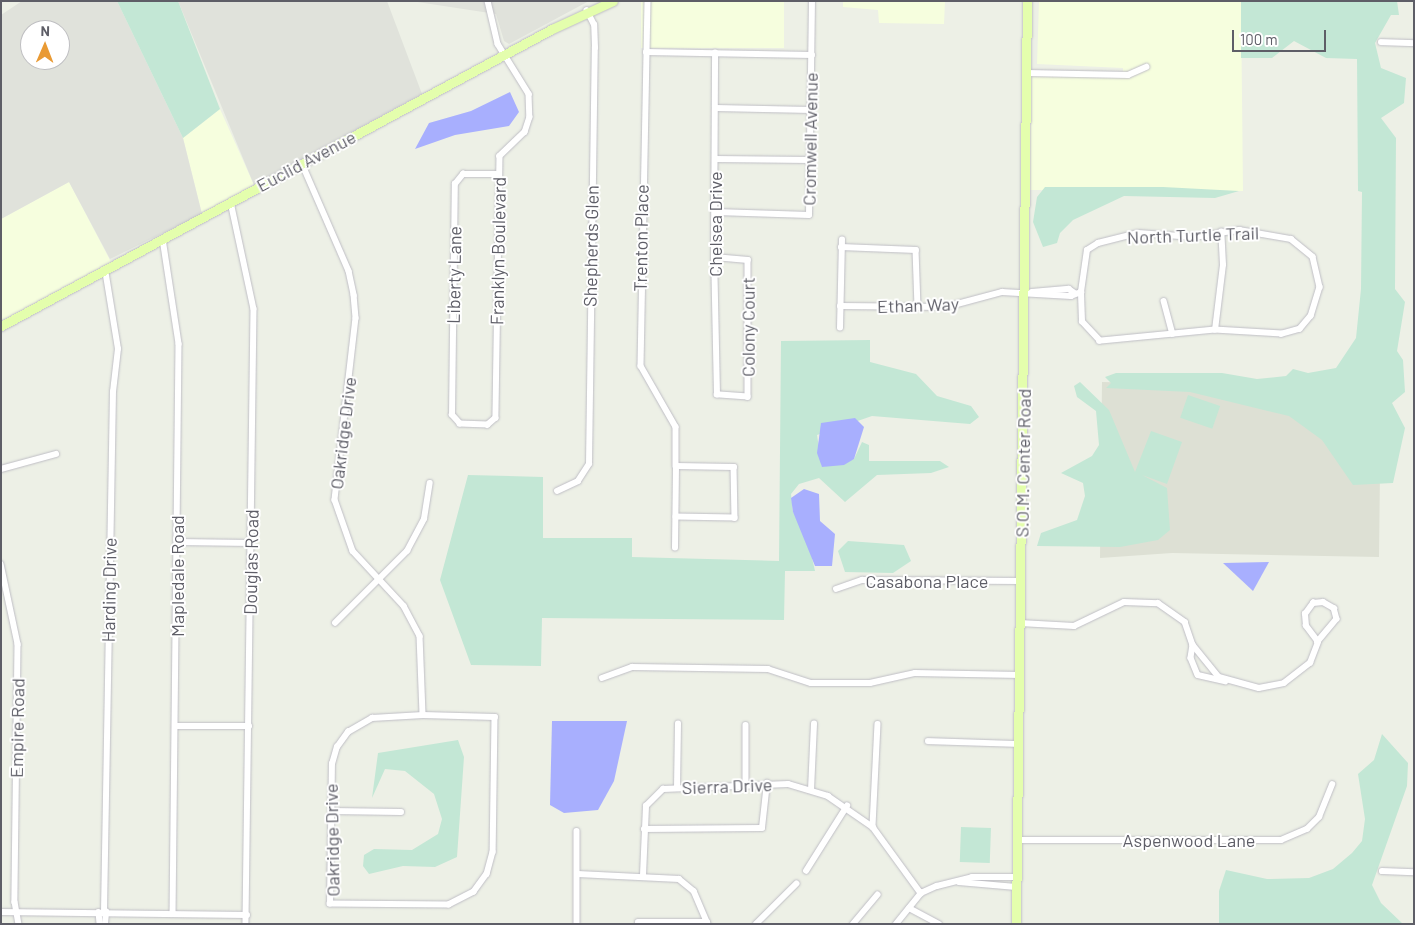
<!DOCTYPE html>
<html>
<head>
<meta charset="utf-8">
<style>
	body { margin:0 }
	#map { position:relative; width:1415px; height:925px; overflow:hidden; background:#edf0e6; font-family:Barlow,sans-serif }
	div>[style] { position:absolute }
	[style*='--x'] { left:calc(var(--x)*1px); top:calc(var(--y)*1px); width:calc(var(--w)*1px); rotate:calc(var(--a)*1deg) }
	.commercial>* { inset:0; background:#f6fede; transform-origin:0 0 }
	.industrial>* { inset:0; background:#e0e2db }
	.education>* { inset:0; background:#dde0d4 }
	.green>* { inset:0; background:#c3e7d5; transform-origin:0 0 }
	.water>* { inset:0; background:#a8affe }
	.roads { filter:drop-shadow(0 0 1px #bfbec5) drop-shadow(0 0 1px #bfbec5) }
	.minor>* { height:5.5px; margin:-2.75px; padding:0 2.75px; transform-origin:2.75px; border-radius:2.75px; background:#fff }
	.primary>* { height:9px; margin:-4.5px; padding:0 4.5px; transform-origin:4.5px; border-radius:4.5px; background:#e4fead }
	span { translate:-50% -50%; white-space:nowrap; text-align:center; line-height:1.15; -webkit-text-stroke:4px #fff; paint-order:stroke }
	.street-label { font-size:18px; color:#5e5e67 }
	.frame { position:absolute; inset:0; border:2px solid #5e5e67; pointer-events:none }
	.north { position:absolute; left:20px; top:20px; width:50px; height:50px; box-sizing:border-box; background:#fff; border:1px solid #bfbfc2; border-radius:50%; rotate:1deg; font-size:14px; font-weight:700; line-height:20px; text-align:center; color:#5e5e67 }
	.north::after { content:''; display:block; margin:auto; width:18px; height:22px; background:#e99a34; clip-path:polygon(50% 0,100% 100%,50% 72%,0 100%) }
	.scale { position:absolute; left:1232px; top:30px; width:94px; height:22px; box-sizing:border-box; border:2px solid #5e5e67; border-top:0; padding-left:6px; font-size:15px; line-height:18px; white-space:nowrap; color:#5e5e67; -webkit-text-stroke:4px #fff; paint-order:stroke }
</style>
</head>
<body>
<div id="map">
	<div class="commercial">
		<div style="left:641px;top:1px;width:143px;height:47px"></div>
		<div style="clip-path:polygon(843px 1px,945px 1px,944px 24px,879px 23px,878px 10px,843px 7px)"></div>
		<div style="clip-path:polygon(1039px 1px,1241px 1px,1243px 191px,1030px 190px,1030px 75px,1123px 77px,1123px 68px,1037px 64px)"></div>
		<div style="clip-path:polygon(220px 109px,254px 185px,202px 214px,183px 138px)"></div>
		<div style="clip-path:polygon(69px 182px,112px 264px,1px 324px,1px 219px)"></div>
	</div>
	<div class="industrial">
		<div style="clip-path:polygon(evenodd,22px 1px,117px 1px,183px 138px,202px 214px,110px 259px,69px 182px,1px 219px,1px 15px,22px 1px,30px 30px,60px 30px,60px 60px,30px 60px,30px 30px)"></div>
		<div style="clip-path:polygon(178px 1px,387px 1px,422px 94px,254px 185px)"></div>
		<div style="clip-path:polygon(411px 1px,589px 1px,509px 44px,504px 41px,496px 14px)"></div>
	</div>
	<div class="education">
		<div style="clip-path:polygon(1102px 382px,1381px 388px,1379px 557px,1172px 553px,1100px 558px)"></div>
	</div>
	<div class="green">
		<div style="clip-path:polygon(117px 1px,178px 1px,220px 109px,183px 138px)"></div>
		<div style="clip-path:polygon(1241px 1px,1397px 1px,1399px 15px,1391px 15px,1375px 43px,1381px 68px,1406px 78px,1404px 103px,1381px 118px,1396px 138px,1395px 289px,1405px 302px,1397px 351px,1403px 360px,1405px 392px,1392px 403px,1405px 428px,1393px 483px,1353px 485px,1322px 440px,1289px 416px,1190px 392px,1106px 388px,1111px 383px,1105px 377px,1116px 373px,1222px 373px,1257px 379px,1286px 376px,1293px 369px,1308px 373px,1336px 368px,1356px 338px,1361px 289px,1362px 192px,1358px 191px,1357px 59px,1326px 58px,1294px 41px,1272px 58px,1241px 58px)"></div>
		<div style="clip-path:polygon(1045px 187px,1163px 187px,1239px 191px,1215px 198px,1124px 196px,1073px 220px,1060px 233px,1057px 243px,1043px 247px,1033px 222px,1037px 197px)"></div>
		<div style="clip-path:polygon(870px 340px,870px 362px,916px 374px,937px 396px,971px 406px,979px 417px,970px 424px,872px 416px,817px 435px,822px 467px,854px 459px,862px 442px,869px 445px,869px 461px,940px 461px,949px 467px,931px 473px,877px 475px,845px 502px,819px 478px,799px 484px,791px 494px,793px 512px,808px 540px,815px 571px,785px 571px,784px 620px,542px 618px,541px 666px,471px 665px,440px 580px,468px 475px,543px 477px,543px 538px,632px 538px,632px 557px,779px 561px,781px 341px)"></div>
		<div style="clip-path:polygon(1080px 382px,1109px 410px,1135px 472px,1151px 431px,1182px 442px,1167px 484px,1142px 475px,1167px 488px,1170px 530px,1158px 540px,1120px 547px,1037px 546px,1041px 533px,1077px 520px,1085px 496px,1083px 483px,1061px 473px,1092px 456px,1099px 445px,1096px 411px,1077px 397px,1074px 386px)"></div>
		<div style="left:1188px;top:395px;width:34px;height:24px;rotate:19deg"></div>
		<div style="clip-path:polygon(848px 541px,904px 545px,911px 561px,893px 573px,845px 572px,838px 551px)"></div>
		<div style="clip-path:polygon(1382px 734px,1408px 763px,1407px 786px,1372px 885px,1381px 903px,1403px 924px,1219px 924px,1219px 891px,1226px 870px,1267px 879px,1309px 878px,1333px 869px,1352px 853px,1362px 841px,1365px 819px,1358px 774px,1374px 760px)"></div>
		<div style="clip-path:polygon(458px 740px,464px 757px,457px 857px,435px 867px,403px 866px,369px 874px,363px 866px,364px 855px,374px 849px,412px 850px,438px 834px,442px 819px,434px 794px,405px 771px,385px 769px,372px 798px,378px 753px)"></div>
		<div style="left:961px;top:827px;width:30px;height:35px;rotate:2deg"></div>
	</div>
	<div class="water">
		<div style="clip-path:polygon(510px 92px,519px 112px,509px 126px,455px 135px,415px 149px,429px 123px,471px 111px)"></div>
		<div style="clip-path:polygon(855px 418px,864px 427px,854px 459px,844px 465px,822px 467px,817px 453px,821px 423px)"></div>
		<div style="clip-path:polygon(804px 489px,819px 494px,820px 521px,835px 534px,832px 566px,815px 566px,793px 512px,791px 498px)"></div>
		<div style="clip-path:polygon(1269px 562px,1253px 591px,1223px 563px)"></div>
		<div style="clip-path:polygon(552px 721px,627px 721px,614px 781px,598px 810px,564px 813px,550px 805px)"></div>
	</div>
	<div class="roads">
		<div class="minor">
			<div style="--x:488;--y:1;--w:44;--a:76.9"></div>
			<div style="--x:498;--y:44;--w:59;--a:58.2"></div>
			<div style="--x:529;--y:94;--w:23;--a:88"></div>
			<div style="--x:530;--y:117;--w:16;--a:108"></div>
			<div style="--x:525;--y:132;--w:35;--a:136"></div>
			<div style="--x:500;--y:156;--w:262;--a:90.9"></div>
			<div style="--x:496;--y:418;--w:11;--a:139"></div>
			<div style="--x:488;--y:425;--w:28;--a:-178"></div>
			<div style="--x:460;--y:424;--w:12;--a:-132"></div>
			<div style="--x:452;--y:415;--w:231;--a:-89.3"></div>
			<div style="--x:455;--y:184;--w:13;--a:-51"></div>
			<div style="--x:463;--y:174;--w:36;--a:0"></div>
			<div style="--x:648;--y:1;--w:365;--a:91.1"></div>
			<div style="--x:641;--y:366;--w:70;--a:60.2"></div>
			<div style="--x:676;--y:427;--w:39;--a:90"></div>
			<div style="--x:1381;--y:42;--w:33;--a:2"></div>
			<div style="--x:646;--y:52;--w:166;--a:1"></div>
			<div style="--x:1027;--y:73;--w:101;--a:1.1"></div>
			<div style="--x:1128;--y:75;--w:20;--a:-24"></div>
			<div style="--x:716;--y:108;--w:95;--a:1.2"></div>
			<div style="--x:715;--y:159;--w:95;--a:0.6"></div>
			<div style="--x:302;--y:163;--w:118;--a:66.5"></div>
			<div style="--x:349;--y:271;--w:25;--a:78"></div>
			<div style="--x:354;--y:295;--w:23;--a:85"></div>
			<div style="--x:356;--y:318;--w:183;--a:96.6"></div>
			<div style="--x:335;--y:500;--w:54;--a:70.6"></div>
			<div style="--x:353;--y:551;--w:75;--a:47.2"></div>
			<div style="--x:404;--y:606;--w:34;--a:62"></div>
			<div style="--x:420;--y:636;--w:79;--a:87.8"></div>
			<div style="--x:231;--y:202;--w:109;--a:77.9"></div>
			<div style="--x:254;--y:309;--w:615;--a:90.75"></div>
			<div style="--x:716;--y:212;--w:93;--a:1.8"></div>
			<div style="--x:809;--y:215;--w:214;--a:-89.2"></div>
			<div style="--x:163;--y:239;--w:106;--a:81.3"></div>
			<div style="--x:179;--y:344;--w:570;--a:90.6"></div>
			<div style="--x:841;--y:247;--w:75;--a:2.3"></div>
			<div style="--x:916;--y:250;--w:57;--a:88"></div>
			<div style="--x:714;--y:257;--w:34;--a:5"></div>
			<div style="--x:748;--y:260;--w:137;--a:90"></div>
			<div style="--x:748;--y:397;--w:31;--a:-176"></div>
			<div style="--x:717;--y:395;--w:138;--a:-91.2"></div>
			<div style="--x:714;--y:257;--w:204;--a:-89.7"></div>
			<div style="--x:1032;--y:292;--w:37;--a:-5"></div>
			<div style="--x:1069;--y:289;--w:7;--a:34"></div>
			<div style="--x:1164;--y:301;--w:34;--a:75"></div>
			<div style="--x:840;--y:306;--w:106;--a:0.5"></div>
			<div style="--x:946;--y:307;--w:58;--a:-15"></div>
			<div style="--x:1002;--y:292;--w:69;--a:3.3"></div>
			<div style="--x:1071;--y:296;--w:11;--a:-22"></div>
			<div style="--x:1081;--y:292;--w:42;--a:-81.9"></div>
			<div style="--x:1087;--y:250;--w:13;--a:-32"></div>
			<div style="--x:1098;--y:243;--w:41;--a:-14"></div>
			<div style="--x:1138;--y:233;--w:56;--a:4.1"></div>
			<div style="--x:1194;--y:237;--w:46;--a:-8.8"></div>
			<div style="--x:1239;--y:230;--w:53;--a:9.8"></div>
			<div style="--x:1291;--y:239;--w:28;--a:39"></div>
			<div style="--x:1313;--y:257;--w:31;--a:77"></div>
			<div style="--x:1320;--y:287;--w:30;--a:107"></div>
			<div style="--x:1311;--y:316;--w:17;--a:130"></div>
			<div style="--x:1300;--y:329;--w:19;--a:164"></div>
			<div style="--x:1282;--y:334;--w:67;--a:-176.6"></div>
			<div style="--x:1215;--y:330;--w:116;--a:174.5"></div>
			<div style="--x:1100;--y:341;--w:26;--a:-133"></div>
			<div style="--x:1082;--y:322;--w:30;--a:-92"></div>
			<div style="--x:840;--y:328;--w:88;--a:-88.7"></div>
			<div style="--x:1215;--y:330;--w:65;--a:-83"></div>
			<div style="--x:1223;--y:265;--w:33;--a:-93"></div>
			<div style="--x:1;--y:469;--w:57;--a:-15.3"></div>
			<div style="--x:557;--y:491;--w:23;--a:-25"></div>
			<div style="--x:578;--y:481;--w:20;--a:-57"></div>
			<div style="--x:589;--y:464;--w:416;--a:-89.2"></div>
			<div style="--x:595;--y:48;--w:23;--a:-92"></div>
			<div style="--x:594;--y:25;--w:16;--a:-117"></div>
			<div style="--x:177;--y:542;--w:74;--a:0.8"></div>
			<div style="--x:675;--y:548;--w:82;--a:-89.3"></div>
			<div style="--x:676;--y:466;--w:58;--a:1"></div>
			<div style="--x:734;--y:467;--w:51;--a:88.9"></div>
			<div style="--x:735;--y:518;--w:59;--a:-179"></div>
			<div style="--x:1;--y:564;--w:82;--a:78"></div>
			<div style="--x:18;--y:644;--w:258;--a:90.7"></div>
			<div style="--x:15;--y:902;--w:22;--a:80"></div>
			<div style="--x:836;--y:589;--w:28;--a:-19"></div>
			<div style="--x:862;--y:580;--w:159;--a:0.4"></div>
			<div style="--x:335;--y:623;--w:102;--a:-45"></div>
			<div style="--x:407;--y:551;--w:36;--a:-62"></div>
			<div style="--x:424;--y:519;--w:36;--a:-81"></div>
			<div style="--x:1020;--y:623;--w:54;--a:3.2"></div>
			<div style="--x:1074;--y:626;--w:55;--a:-25.6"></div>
			<div style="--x:1124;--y:602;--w:34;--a:2"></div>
			<div style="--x:1158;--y:603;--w:33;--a:35"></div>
			<div style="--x:1185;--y:622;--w:24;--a:71"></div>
			<div style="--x:1193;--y:645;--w:41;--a:50.9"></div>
			<div style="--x:1219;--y:677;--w:41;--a:15.4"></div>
			<div style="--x:1259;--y:688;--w:25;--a:-11"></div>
			<div style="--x:1284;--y:683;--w:33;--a:-38"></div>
			<div style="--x:1310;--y:663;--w:22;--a:-69"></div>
			<div style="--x:1318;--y:642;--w:20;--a:-127"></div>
			<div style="--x:1306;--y:626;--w:12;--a:-95"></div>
			<div style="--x:1305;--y:614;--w:14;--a:-54"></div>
			<div style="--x:1313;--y:603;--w:10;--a:-6"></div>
			<div style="--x:1323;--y:602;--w:13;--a:29"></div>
			<div style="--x:1334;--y:608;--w:11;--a:75"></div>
			<div style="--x:1337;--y:619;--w:30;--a:130"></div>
			<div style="--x:1193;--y:645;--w:13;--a:99"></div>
			<div style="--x:1191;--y:658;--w:18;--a:68"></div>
			<div style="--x:1198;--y:675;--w:28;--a:13"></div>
			<div style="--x:602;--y:678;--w:32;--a:-20"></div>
			<div style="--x:632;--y:667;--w:136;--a:0.8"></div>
			<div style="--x:768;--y:669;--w:45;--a:18"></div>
			<div style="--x:811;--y:683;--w:59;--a:0"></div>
			<div style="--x:870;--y:683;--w:46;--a:-12.5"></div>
			<div style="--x:915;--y:673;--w:105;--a:1.1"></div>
			<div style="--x:423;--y:715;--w:72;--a:1.6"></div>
			<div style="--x:495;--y:717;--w:135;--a:90.8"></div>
			<div style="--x:493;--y:852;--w:23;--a:105"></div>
			<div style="--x:487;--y:874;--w:22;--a:126"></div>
			<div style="--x:474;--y:892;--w:28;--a:153"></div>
			<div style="--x:449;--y:905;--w:119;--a:-179.5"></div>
			<div style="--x:330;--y:904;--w:140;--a:-89.2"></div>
			<div style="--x:332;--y:764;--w:18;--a:-74"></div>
			<div style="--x:337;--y:747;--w:19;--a:-54"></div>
			<div style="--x:348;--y:732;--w:28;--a:-30"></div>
			<div style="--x:372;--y:718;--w:51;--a:-3.4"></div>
			<div style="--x:878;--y:724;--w:103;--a:92.8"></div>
			<div style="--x:873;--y:827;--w:82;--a:54"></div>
			<div style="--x:746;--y:725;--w:59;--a:90"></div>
			<div style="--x:176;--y:726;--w:73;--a:0"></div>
			<div style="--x:928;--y:741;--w:91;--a:1.9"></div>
			<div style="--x:677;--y:788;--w:64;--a:-89.1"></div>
			<div style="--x:811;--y:790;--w:66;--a:-87.4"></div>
			<div style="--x:332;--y:811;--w:69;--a:0.8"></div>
			<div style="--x:644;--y:829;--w:118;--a:-0.5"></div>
			<div style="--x:762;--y:828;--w:45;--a:-83.7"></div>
			<div style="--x:577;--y:831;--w:93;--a:90"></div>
			<div style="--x:1016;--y:840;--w:265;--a:0"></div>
			<div style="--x:1281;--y:840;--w:28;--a:-23"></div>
			<div style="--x:1307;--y:829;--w:17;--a:-45"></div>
			<div style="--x:1319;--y:817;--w:35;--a:-68"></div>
			<div style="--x:806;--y:871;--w:77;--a:-57.8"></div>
			<div style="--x:1382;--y:871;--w:32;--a:2"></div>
			<div style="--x:578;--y:874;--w:101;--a:2.8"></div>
			<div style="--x:679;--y:879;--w:19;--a:39"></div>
			<div style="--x:694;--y:891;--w:36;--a:67"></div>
			<div style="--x:643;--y:875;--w:69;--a:-87.5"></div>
			<div style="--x:646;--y:806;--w:24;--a:-45"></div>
			<div style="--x:663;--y:789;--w:125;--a:-2.3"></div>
			<div style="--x:788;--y:784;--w:42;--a:16.7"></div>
			<div style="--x:828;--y:796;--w:55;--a:34.6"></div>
			<div style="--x:959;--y:882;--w:57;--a:5"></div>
			<div style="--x:909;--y:908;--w:34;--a:28"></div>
			<div style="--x:1;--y:912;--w:246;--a:0.7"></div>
			<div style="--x:99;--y:912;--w:12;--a:85"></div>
			<div style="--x:104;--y:912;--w:520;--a:-89.01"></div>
			<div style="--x:113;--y:392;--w:43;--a:-83.4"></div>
			<div style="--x:118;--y:349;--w:80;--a:-99.3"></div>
			<div style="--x:638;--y:922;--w:69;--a:0"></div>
			<div style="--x:105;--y:924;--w:12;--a:-85"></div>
			<div style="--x:756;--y:924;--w:57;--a:-45"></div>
			<div style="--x:853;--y:924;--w:38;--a:-50"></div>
			<div style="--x:896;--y:924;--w:40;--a:-51"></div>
			<div style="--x:921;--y:893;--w:17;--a:-24"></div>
			<div style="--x:937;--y:886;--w:36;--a:-14"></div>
			<div style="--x:972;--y:877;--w:44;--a:0"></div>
		</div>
		<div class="primary">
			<div style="--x:1;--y:326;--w:626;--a:-28.33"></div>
			<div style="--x:552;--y:29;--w:67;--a:-24.7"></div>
			<div style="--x:1016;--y:924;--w:923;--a:-89.32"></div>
		</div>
	</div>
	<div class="street-label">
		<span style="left:810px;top:139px;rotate:-89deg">Cromwell Avenue</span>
		<span style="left:306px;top:161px;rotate:-28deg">Euclid Avenue</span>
		<span style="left:715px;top:224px;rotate:-90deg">Chelsea Drive</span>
		<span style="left:1193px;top:235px;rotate:-2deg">North Turtle Trail</span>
		<span style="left:641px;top:238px;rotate:-89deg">Trenton Place</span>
		<span style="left:591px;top:246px;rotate:-89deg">Shepherds Glen</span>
		<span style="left:498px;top:251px;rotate:-89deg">Franklyn Boulevard</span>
		<span style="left:454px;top:275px;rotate:-89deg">Liberty Lane</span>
		<span style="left:918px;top:305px;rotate:-2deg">Ethan Way</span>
		<span style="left:748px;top:327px;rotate:-90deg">Colony Court</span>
		<span style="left:343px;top:433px;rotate:-83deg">Oakridge Drive</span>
		<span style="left:1023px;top:463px;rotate:-89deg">S.O.M. Center Road</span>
		<span style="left:251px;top:562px;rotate:-89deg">Douglas Road</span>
		<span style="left:177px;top:576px;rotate:-90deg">Mapledale Road</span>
		<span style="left:927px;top:581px">Casabona Place</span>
		<span style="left:109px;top:590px;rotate:-89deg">Harding Drive</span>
		<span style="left:17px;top:728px;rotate:-89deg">Empire Road</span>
		<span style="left:727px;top:786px;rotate:-2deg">Sierra Drive</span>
		<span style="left:332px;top:840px;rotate:-91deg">Oakridge Drive</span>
		<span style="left:1189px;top:840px">Aspenwood Lane</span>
	</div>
	<div class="frame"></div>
	<div class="north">N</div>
	<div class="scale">100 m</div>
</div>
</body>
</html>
